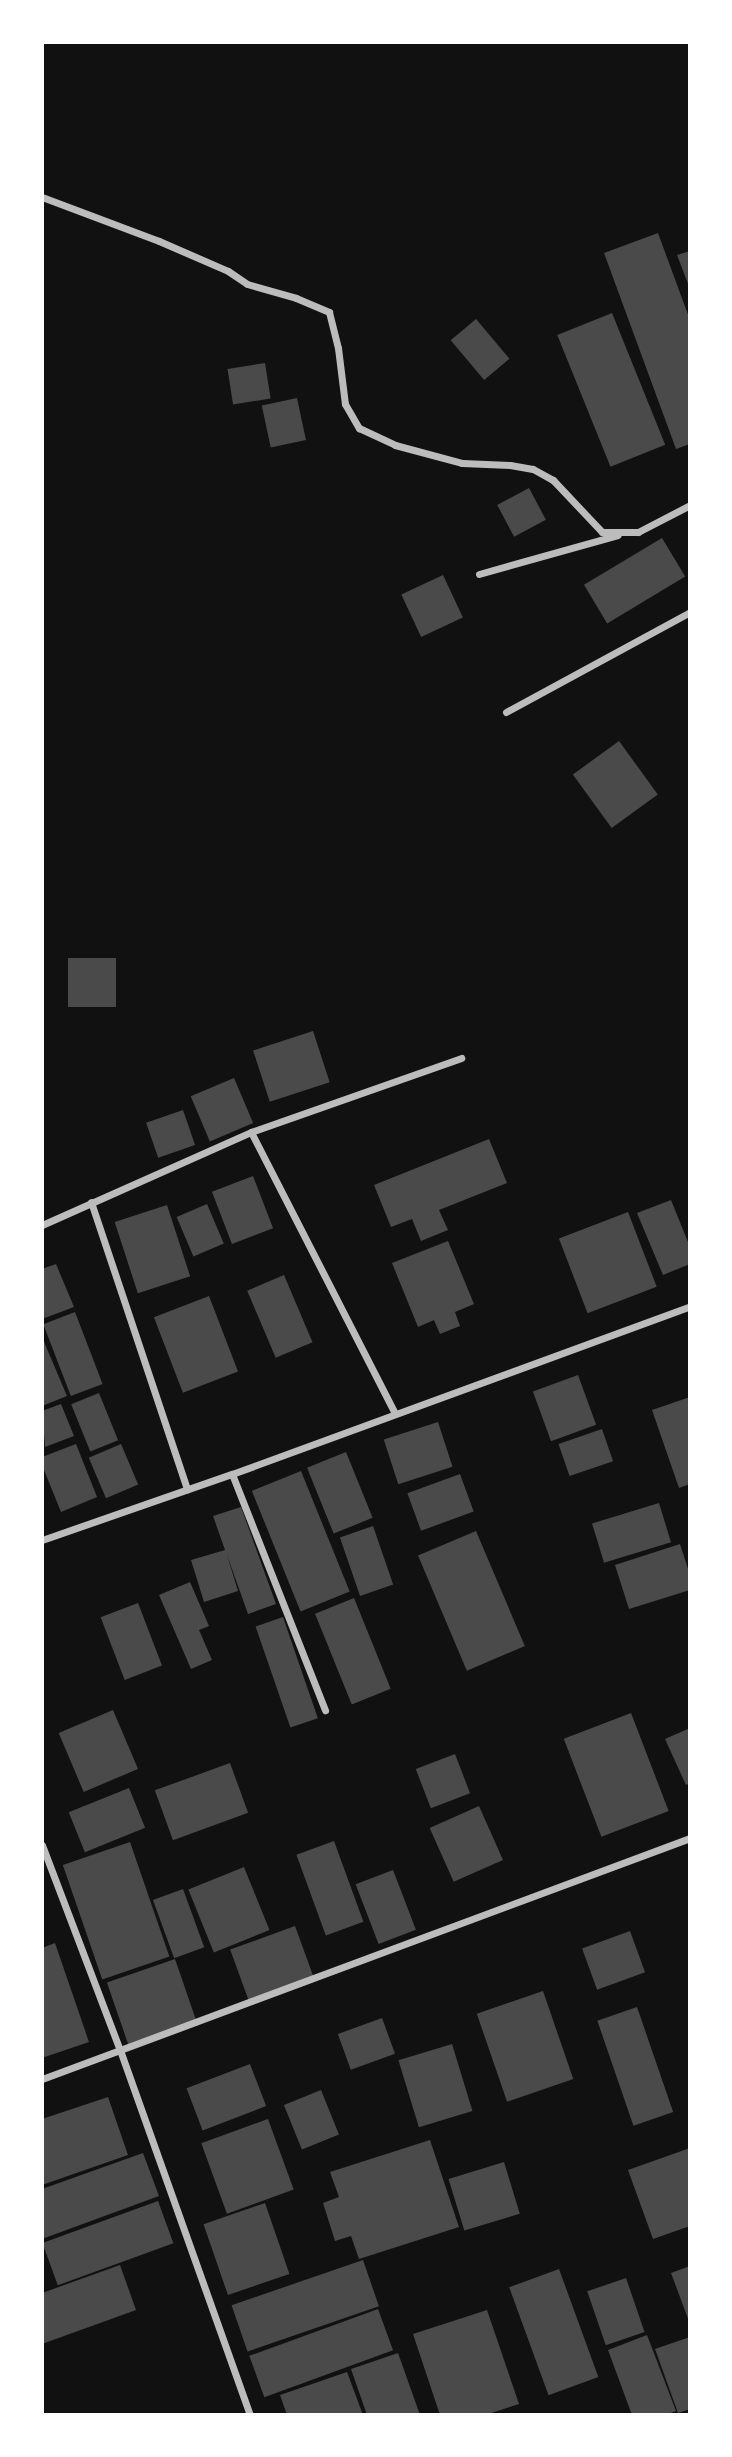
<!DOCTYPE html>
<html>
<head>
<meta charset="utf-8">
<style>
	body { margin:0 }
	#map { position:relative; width:732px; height:2457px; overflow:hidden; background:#111; font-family:Cabin,sans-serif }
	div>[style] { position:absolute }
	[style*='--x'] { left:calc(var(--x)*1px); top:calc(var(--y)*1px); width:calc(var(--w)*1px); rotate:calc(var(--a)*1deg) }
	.building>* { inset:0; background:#4a4a4a; transform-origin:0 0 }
	.minor>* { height:7px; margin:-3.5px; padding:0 3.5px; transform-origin:3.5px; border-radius:3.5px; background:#bcbcbc }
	span { translate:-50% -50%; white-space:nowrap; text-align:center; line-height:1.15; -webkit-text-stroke:5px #fff; paint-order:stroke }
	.frame { position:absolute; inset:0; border:44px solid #fff; pointer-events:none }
</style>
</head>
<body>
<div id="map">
	<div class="building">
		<div style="clip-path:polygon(658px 233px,690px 320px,690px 444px,676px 449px,604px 253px)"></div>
		<div style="clip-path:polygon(690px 251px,690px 289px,677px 255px)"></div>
		<div style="left:612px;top:313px;width:142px;height:59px;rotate:68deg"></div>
		<div style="left:476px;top:319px;width:52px;height:33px;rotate:50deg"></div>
		<div style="left:265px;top:363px;width:36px;height:38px;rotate:81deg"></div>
		<div style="left:297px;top:398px;width:43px;height:36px;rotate:78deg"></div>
		<div style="left:529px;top:488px;width:36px;height:36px;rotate:62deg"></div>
		<div style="left:662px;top:538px;width:45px;height:91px;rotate:59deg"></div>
		<div style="left:443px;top:575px;width:47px;height:46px;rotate:65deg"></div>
		<div style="left:619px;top:741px;width:66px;height:57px;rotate:54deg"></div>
		<div style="left:68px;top:958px;width:48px;height:49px"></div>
		<div style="left:313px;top:1031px;width:54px;height:63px;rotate:72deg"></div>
		<div style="left:234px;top:1078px;width:49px;height:47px;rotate:67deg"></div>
		<div style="left:183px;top:1110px;width:37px;height:39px;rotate:71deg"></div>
		<div style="clip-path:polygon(489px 1139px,507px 1183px,439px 1210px,448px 1230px,421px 1241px,412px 1219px,391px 1227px,374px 1185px)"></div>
		<div style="left:253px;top:1176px;width:56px;height:44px;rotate:69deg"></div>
		<div style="clip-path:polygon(671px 1200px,690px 1247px,690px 1264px,663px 1275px,637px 1213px)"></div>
		<div style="left:207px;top:1204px;width:43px;height:33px;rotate:67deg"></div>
		<div style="left:167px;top:1205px;width:75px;height:55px;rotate:72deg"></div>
		<div style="left:628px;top:1212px;width:80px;height:74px;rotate:69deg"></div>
		<div style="clip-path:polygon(448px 1241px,474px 1304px,455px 1312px,460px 1326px,440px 1334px,434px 1320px,418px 1327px,392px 1263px)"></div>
		<div style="clip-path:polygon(56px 1264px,74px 1307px,42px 1319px,42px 1269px)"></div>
		<div style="left:284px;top:1275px;width:73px;height:40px;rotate:67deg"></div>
		<div style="left:209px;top:1296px;width:81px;height:59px;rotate:69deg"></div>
		<div style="left:75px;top:1312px;width:77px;height:34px;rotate:69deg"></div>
		<div style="clip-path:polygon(42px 1337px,67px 1396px,42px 1406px)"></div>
		<div style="left:578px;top:1375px;width:53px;height:48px;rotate:70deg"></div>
		<div style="left:99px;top:1393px;width:51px;height:30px;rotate:68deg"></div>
		<div style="clip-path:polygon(690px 1397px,690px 1484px,679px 1488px,652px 1410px)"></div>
		<div style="clip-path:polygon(61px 1404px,74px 1436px,45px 1447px,42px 1411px)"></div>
		<div style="left:438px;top:1422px;width:47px;height:57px;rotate:72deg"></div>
		<div style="left:602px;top:1429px;width:34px;height:46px;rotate:71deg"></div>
		<div style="clip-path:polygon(76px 1444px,97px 1497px,61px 1512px,42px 1465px,42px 1457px)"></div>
		<div style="left:121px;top:1444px;width:44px;height:35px;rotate:67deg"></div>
		<div style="left:346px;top:1452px;width:71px;height:42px;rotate:68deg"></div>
		<div style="left:301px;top:1471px;width:130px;height:53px;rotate:68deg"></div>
		<div style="left:460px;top:1474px;width:40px;height:56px;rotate:70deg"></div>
		<div style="left:659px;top:1503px;width:41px;height:70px;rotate:73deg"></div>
		<div style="clip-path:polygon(241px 1507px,276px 1604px,248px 1614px,227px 1555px,238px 1591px,204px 1602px,191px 1560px,225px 1550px,213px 1516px)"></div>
		<div style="left:373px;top:1526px;width:62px;height:35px;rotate:71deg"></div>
		<div style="left:476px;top:1531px;width:125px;height:63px;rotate:67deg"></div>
		<div style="clip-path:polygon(680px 1544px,690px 1575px,690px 1590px,629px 1609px,615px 1565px)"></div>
		<div style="clip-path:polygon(190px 1582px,209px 1626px,199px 1630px,212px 1660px,191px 1669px,159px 1595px)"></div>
		<div style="left:354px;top:1598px;width:98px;height:42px;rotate:68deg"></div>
		<div style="left:138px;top:1603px;width:67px;height:40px;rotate:69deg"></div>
		<div style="left:283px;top:1617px;width:107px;height:29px;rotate:71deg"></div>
		<div style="left:113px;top:1710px;width:64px;height:59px;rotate:67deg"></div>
		<div style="left:631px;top:1713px;width:105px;height:72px;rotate:69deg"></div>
		<div style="clip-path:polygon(690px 1728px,690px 1783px,686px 1785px,665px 1739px)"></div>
		<div style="left:455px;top:1754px;width:42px;height:42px;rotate:69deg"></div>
		<div style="left:230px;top:1763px;width:53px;height:80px;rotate:70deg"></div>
		<div style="left:129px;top:1788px;width:43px;height:65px;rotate:68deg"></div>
		<div style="left:479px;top:1806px;width:59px;height:54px;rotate:66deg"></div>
		<div style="left:334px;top:1841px;width:86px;height:40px;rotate:70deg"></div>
		<div style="left:130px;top:1842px;width:121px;height:71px;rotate:71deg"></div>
		<div style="left:244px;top:1867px;width:68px;height:60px;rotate:68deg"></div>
		<div style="left:393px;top:1870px;width:64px;height:40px;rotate:69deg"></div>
		<div style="left:183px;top:1889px;width:62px;height:32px;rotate:70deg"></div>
		<div style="left:295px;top:1926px;width:59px;height:69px;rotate:70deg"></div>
		<div style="left:630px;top:1931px;width:44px;height:51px;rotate:70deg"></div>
		<div style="clip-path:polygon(55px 1943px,89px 2042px,42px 2058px,42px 1948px)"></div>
		<div style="left:175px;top:1959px;width:70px;height:72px;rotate:71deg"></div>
		<div style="left:543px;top:1991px;width:93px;height:70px;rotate:71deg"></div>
		<div style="left:637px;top:2007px;width:111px;height:42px;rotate:71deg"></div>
		<div style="left:382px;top:2018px;width:38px;height:47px;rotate:70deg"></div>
		<div style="left:452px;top:2044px;width:70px;height:56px;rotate:73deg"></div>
		<div style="left:250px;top:2064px;width:45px;height:68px;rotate:69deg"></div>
		<div style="left:321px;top:2090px;width:48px;height:40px;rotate:68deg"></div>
		<div style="clip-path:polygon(108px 2097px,128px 2155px,42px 2185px,42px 2119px)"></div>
		<div style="left:268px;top:2119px;width:75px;height:71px;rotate:70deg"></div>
		<div style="clip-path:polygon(430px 2140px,459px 2227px,359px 2259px,351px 2236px,335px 2241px,323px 2203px,339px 2197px,330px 2172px)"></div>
		<div style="clip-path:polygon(690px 2148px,690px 2226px,653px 2239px,628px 2170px)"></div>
		<div style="clip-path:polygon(143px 2153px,159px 2196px,42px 2239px,42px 2189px)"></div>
		<div style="left:504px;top:2162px;width:54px;height:58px;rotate:73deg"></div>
		<div style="left:158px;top:2201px;width:45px;height:123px;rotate:70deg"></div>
		<div style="left:265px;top:2203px;width:75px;height:65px;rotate:71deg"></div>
		<div style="left:363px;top:2260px;width:49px;height:139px;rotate:71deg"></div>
		<div style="clip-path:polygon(120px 2265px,136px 2310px,42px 2344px,42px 2293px)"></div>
		<div style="clip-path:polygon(690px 2266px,690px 2324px,671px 2273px)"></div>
		<div style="left:559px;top:2269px;width:115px;height:53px;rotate:70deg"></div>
		<div style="left:626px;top:2278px;width:57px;height:41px;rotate:71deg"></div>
		<div style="left:378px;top:2309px;width:44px;height:137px;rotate:70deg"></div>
		<div style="clip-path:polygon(487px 2310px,519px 2404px,485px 2415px,440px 2415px,413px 2334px)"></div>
		<div style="clip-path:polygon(647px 2335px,676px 2411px,666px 2415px,632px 2415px,608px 2350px)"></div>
		<div style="clip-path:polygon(690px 2337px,690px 2409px,678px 2413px,655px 2349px)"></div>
		<div style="clip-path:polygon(398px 2353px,420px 2415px,367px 2415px,351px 2369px)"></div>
		<div style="clip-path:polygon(347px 2372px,363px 2415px,287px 2415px,280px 2395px)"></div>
	</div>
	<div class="minor">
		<div style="--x:42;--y:197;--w:125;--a:20.6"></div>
		<div style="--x:159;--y:241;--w:75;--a:23.5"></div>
		<div style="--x:228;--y:271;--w:23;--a:34"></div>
		<div style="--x:247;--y:284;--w:51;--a:15.9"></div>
		<div style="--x:296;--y:298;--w:36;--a:23"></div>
		<div style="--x:329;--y:312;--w:37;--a:76"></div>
		<div style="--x:338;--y:348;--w:56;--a:82.9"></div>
		<div style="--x:345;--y:404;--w:28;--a:60"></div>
		<div style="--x:359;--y:428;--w:40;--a:25"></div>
		<div style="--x:395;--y:445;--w:69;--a:15"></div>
		<div style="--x:462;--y:463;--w:48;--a:2.4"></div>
		<div style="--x:510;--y:465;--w:23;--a:10"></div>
		<div style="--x:533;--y:469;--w:23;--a:29"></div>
		<div style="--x:553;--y:480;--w:71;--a:46.7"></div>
		<div style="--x:602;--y:532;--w:36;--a:0"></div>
		<div style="--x:638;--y:532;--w:59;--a:-27.4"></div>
		<div style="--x:479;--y:574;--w:144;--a:-15.7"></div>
		<div style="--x:506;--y:712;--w:209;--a:-28.5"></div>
		<div style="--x:251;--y:1132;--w:223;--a:-19.4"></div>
		<div style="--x:91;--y:1202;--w:303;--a:71.5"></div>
		<div style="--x:42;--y:1225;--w:229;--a:-24"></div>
		<div style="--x:251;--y:1132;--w:316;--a:62.9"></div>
		<div style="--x:232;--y:1474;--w:254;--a:68.5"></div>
		<div style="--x:42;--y:1540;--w:201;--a:-19.2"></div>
		<div style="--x:232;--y:1474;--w:488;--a:-20.1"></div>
		<div style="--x:42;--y:1845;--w:219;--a:69.2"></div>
		<div style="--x:120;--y:2050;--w:387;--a:70.4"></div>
		<div style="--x:42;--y:2079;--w:691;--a:-20.4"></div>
	</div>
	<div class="frame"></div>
</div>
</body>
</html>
